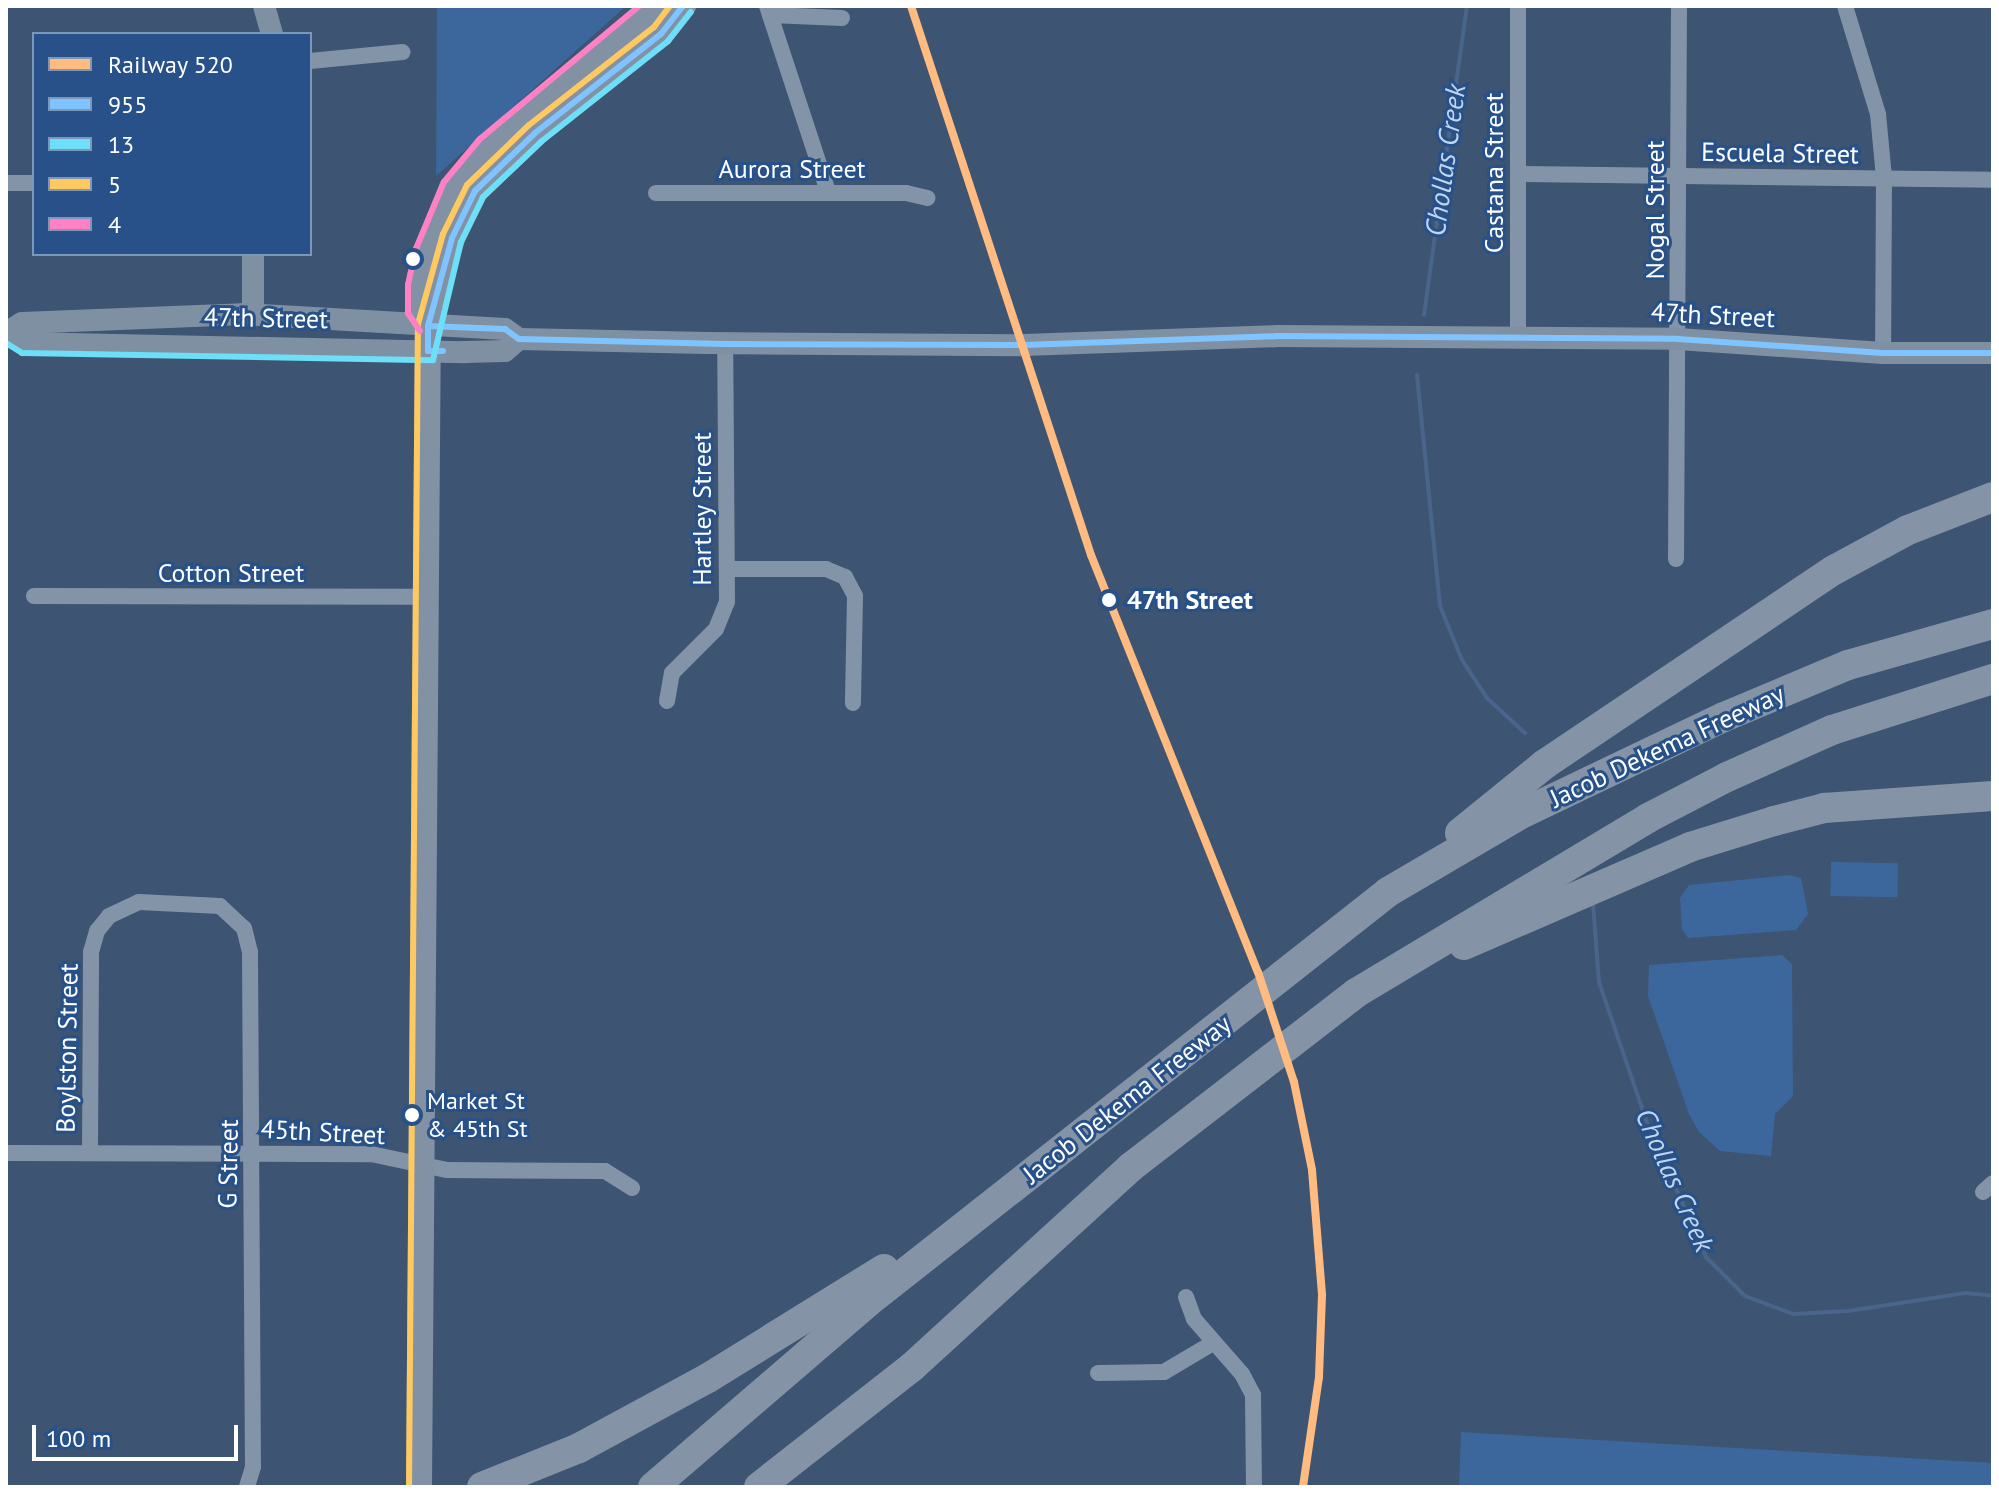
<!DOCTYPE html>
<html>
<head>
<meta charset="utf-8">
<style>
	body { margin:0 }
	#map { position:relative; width:1999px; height:1493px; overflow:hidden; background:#3d5472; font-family:"PT Sans",sans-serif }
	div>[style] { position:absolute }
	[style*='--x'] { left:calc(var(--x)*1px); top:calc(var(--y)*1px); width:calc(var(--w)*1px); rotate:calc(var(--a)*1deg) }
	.green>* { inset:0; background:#3c679d; transform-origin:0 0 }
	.stream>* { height:4px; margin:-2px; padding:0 2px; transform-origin:2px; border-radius:2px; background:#49658b }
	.street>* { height:16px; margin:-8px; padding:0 8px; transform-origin:8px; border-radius:8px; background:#8494a8 }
	.secondary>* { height:22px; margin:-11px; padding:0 11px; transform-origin:11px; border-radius:11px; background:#7f90a3 }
	.primary>* { height:26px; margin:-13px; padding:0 13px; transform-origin:13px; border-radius:13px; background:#8391a5 }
	.highway>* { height:30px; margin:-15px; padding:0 15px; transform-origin:15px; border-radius:15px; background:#8493a6 }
	.bus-1>* { height:6px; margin:-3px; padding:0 3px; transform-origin:3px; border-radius:3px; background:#80c4ff }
	.bus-2>* { height:6px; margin:-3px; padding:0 3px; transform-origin:3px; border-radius:3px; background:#6ddff8 }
	.bus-3>* { height:6px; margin:-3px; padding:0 3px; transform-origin:3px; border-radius:3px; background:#fdc960 }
	.bus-4>* { height:6px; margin:-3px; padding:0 3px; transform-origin:3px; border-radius:3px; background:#ff80c5 }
	.rail-1>* { height:8px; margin:-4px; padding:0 4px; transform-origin:4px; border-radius:4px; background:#ffbb80 }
	.dots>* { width:22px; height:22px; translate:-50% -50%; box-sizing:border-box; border:4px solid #275188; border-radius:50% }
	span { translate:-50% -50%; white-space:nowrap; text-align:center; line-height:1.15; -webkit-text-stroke:6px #275188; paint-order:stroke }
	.bus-label { font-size:24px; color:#fff }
	.left { translate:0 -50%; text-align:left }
	.street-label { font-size:26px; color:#fff }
	.stop-label { font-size:26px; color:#fff; font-weight:700 }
	.water-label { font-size:28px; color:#bfd5f0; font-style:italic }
	.frame { position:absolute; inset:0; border:8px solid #fff; pointer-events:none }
	.legend { position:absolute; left:32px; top:32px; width:280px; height:224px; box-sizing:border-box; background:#275188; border:2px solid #7d97b8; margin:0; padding:10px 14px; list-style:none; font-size:24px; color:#fff }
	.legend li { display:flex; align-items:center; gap:16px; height:40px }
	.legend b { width:40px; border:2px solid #7d97b8 }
	.scale { position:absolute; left:32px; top:1425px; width:206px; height:36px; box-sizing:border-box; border:4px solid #fff; border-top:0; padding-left:10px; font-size:24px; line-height:28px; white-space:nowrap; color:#fff; -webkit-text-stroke:6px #275188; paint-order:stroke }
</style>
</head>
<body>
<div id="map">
	<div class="green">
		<div style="clip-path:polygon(437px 6px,626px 6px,436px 176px)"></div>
		<div style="left:1831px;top:862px;width:67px;height:34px;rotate:1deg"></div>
		<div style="clip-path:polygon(1790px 875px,1801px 878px,1808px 914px,1796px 930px,1688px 938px,1682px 929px,1680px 898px,1689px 885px)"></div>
		<div style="clip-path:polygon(1782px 955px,1792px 964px,1793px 1096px,1775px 1114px,1771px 1156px,1720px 1151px,1699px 1132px,1689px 1114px,1648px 996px,1649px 965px)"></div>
		<div style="clip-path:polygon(1461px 1432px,1993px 1463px,1993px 1487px,1459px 1487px)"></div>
	</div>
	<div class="stream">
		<div style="--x:1424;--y:315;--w:312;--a:-82.1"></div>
		<div style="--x:1417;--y:375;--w:232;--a:84.3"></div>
		<div style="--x:1440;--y:606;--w:58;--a:67.8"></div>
		<div style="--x:1462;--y:660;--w:45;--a:56.7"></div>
		<div style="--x:1487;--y:698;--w:52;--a:42.6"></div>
		<div style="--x:1593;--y:903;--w:79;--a:85.7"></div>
		<div style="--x:1599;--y:982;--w:146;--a:71.2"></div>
		<div style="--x:1646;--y:1120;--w:150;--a:66.3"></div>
		<div style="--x:1706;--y:1257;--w:55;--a:45"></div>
		<div style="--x:1745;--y:1296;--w:51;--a:20.6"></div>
		<div style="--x:1793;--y:1314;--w:55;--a:-3.1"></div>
		<div style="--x:1848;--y:1311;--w:119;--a:-8.7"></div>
		<div style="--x:1966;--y:1293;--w:27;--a:6"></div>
	</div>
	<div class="street">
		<div style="--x:767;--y:6;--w:196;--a:71.8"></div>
		<div style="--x:1518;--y:6;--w:333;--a:90"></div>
		<div style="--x:1845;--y:6;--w:113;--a:73"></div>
		<div style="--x:1878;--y:114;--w:64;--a:84.6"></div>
		<div style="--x:1884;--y:178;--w:175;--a:90.3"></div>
		<div style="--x:770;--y:15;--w:72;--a:2.4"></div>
		<div style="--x:310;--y:61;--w:93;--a:-5.5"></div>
		<div style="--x:1518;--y:174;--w:475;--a:0.7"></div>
		<div style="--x:6;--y:183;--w:28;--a:0"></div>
		<div style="--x:656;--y:193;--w:250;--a:0"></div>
		<div style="--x:906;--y:193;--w:22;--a:13"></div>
		<div style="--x:1676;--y:559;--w:553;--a:-89.69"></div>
		<div style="--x:728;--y:569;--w:98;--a:0"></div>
		<div style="--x:826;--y:569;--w:21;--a:23"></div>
		<div style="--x:845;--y:577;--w:21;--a:62"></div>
		<div style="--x:855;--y:596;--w:107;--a:91.1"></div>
		<div style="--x:34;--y:596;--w:392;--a:0.1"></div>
		<div style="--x:667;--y:701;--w:28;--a:-80"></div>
		<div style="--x:672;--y:673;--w:62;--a:-45"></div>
		<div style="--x:716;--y:629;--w:29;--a:-68"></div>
		<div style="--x:727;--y:602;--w:258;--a:-90.4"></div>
		<div style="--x:6;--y:1153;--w:365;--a:0.2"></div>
		<div style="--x:371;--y:1154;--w:78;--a:11.9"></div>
		<div style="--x:447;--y:1170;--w:158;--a:0.4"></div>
		<div style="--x:605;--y:1171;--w:32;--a:32"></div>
		<div style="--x:90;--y:1153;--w:201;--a:-89.7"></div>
		<div style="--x:91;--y:952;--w:22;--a:-74"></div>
		<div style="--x:97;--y:931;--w:19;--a:-51"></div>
		<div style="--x:109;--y:916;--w:33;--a:-25"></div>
		<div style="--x:139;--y:902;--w:81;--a:2.8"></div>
		<div style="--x:220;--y:906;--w:33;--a:43"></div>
		<div style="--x:244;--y:928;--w:25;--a:76"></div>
		<div style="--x:250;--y:952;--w:515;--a:89.67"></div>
		<div style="--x:253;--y:1467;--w:21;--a:107"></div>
		<div style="--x:1983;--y:1192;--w:13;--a:-42"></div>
		<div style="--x:1186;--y:1297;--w:23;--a:70"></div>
		<div style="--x:1194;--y:1319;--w:73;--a:48.9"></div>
		<div style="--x:1242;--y:1374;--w:24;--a:62"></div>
		<div style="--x:1253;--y:1395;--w:92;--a:89.4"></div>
		<div style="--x:1098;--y:1373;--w:66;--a:-0.9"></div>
		<div style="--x:1164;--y:1372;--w:57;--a:-30.6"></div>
	</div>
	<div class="secondary">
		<div style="--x:264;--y:6;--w:29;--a:74"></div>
		<div style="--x:253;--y:315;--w:61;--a:-90"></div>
		<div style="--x:6;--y:333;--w:19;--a:-32"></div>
		<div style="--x:22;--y:323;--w:221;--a:-2.3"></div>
		<div style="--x:243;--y:314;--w:262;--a:3.3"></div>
		<div style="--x:505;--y:329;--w:17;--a:36"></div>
		<div style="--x:519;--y:339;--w:188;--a:1.2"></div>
		<div style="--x:707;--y:343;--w:317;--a:0.4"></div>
		<div style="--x:1024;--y:345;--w:252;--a:-2"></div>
		<div style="--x:1276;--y:336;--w:402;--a:0.4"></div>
		<div style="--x:1678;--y:339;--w:205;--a:3.9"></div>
		<div style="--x:1883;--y:353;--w:110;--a:0"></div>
		<div style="--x:10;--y:333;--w:16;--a:40"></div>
		<div style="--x:22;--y:343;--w:443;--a:1.2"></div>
		<div style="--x:465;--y:352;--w:40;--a:-1.4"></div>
		<div style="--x:505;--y:351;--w:18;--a:-41"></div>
	</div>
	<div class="primary">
		<div style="--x:428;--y:326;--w:19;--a:-122"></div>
		<div style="--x:418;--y:310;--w:23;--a:-90"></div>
		<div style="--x:418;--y:287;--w:34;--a:-78"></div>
		<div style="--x:425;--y:254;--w:71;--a:-67.8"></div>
		<div style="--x:452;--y:188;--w:53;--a:-50.3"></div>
		<div style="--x:486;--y:147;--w:220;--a:-39.8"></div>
		<div style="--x:419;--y:1487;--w:1161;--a:-89.56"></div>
		<div style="--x:428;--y:326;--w:91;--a:-74.7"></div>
		<div style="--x:452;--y:238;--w:52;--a:-63.9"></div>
		<div style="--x:475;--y:191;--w:83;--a:-44"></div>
		<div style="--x:535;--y:133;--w:160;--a:-38.2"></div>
		<div style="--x:661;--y:34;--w:36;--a:-52"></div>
	</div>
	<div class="highway">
		<div style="--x:1460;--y:833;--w:109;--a:-39.1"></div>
		<div style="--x:1545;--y:764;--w:348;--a:-33.9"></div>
		<div style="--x:1834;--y:570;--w:84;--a:-28.4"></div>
		<div style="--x:1908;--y:530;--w:91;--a:-21.2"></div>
		<div style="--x:1464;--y:945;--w:246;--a:-23.4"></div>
		<div style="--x:1690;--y:847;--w:88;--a:-17.2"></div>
		<div style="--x:1774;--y:821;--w:52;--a:-14.6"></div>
		<div style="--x:1824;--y:808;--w:169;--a:-4.1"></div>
		<div style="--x:482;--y:1487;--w:105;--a:-21.9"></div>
		<div style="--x:579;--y:1448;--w:147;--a:-28.5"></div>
		<div style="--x:708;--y:1378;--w:207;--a:-31.8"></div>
		<div style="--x:653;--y:1487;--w:284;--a:-40.7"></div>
		<div style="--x:868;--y:1302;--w:662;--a:-38.25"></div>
		<div style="--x:1388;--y:892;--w:152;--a:-30.4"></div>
		<div style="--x:1519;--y:815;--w:227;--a:-25.6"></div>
		<div style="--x:1724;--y:717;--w:134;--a:-22.8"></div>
		<div style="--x:1848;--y:665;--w:151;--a:-15.8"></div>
		<div style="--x:759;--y:1487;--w:194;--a:-38.1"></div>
		<div style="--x:912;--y:1367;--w:297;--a:-42.4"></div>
		<div style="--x:1131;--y:1167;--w:284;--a:-37.7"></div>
		<div style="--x:1356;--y:993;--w:340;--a:-30.9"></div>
		<div style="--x:1648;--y:818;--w:89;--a:-27.4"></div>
		<div style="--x:1727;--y:777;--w:115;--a:-24.1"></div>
		<div style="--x:1832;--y:730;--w:169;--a:-17.6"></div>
	</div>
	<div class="bus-1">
		<div style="--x:428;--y:326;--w:77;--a:2.2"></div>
		<div style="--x:505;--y:329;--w:17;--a:36"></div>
		<div style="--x:519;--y:339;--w:206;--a:1.4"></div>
		<div style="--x:725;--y:344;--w:299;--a:0.2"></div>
		<div style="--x:1024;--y:345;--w:252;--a:-2"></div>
		<div style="--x:1276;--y:336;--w:402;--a:0.4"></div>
		<div style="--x:1678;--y:339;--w:205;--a:3.9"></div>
		<div style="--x:1883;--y:353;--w:110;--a:0"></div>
		<div style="--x:443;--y:351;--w:15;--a:180"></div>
		<div style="--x:428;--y:351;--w:25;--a:-90"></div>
		<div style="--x:428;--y:326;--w:91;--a:-74.7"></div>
		<div style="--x:452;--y:238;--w:52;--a:-63.9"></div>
		<div style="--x:475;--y:191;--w:83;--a:-44"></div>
		<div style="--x:535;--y:133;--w:160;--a:-38.2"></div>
		<div style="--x:661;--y:34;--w:36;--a:-52"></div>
	</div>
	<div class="bus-2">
		<div style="--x:6;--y:343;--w:19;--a:32"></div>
		<div style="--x:22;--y:353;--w:411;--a:1"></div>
		<div style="--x:433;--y:360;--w:121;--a:-76.7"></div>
		<div style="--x:461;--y:242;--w:50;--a:-63.9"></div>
		<div style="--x:483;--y:197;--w:81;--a:-43.5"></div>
		<div style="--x:542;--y:141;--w:161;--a:-38.4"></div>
		<div style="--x:668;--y:41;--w:37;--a:-52"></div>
	</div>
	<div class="bus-3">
		<div style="--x:409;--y:1487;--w:1163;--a:-89.56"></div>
		<div style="--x:418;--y:324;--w:93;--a:-74.5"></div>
		<div style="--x:443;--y:234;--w:55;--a:-63.9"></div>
		<div style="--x:467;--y:185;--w:86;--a:-44.1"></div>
		<div style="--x:529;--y:125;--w:159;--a:-38.1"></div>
		<div style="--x:654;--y:27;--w:26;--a:-53"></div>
	</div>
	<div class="bus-4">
		<div style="--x:420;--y:331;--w:22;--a:-124"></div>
		<div style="--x:408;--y:313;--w:28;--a:-90"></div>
		<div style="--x:408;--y:285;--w:35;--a:-78"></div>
		<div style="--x:415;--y:251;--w:75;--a:-67.2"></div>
		<div style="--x:444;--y:182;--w:56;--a:-50.1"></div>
		<div style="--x:480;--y:139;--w:207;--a:-39.9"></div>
	</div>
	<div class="rail-1">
		<div style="--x:911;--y:6;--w:578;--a:71.85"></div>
		<div style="--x:1091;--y:555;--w:449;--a:68.2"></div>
		<div style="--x:1258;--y:972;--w:116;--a:71.9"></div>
		<div style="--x:1294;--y:1082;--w:90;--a:78.4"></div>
		<div style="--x:1312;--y:1170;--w:125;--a:85.4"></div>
		<div style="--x:1322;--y:1295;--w:82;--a:92.1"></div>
		<div style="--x:1319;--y:1377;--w:111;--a:98.3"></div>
	</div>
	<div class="dots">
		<div style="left:413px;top:259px;background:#fff"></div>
		<div style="left:1109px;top:600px;background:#fff"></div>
		<div style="left:412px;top:1115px;background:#fff"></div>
	</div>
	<div class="bus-label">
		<span class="left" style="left:427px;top:1115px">Market St<br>&amp; 45th St</span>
	</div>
	<div class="street-label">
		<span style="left:1780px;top:153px;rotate:1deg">Escuela Street</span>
		<span style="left:792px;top:169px">Aurora Street</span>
		<span style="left:1494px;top:173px;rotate:-90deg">Castana Street</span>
		<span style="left:1655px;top:210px;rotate:-90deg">Nogal Street</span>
		<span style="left:1713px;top:315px;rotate:3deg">47th Street</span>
		<span style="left:266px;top:318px;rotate:1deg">47th Street</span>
		<span style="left:702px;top:509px;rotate:-90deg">Hartley Street</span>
		<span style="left:231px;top:573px">Cotton Street</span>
		<span style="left:1667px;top:746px;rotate:-25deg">Jacob Dekema Freeway</span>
		<span style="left:67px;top:1048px;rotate:-89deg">Boylston Street</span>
		<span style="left:1127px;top:1099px;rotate:-38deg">Jacob Dekema Freeway</span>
		<span style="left:323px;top:1132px;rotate:3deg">45th Street</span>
		<span style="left:228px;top:1164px;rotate:-89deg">G Street</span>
	</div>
	<div class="stop-label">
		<span class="left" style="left:1127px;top:600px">47th Street</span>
	</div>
	<div class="water-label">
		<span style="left:1445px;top:160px;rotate:-82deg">Chollas Creek</span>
		<span style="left:1675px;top:1180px;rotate:66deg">Chollas Creek</span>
	</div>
	<div class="frame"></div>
	<ul class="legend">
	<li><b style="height:10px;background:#ffbb80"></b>Railway 520</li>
	<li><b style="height:10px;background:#80c4ff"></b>955</li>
	<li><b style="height:10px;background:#6ddff8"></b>13</li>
	<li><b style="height:10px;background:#fdc960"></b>5</li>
	<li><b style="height:10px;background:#ff80c5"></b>4</li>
	</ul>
	<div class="scale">100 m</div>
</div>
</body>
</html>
